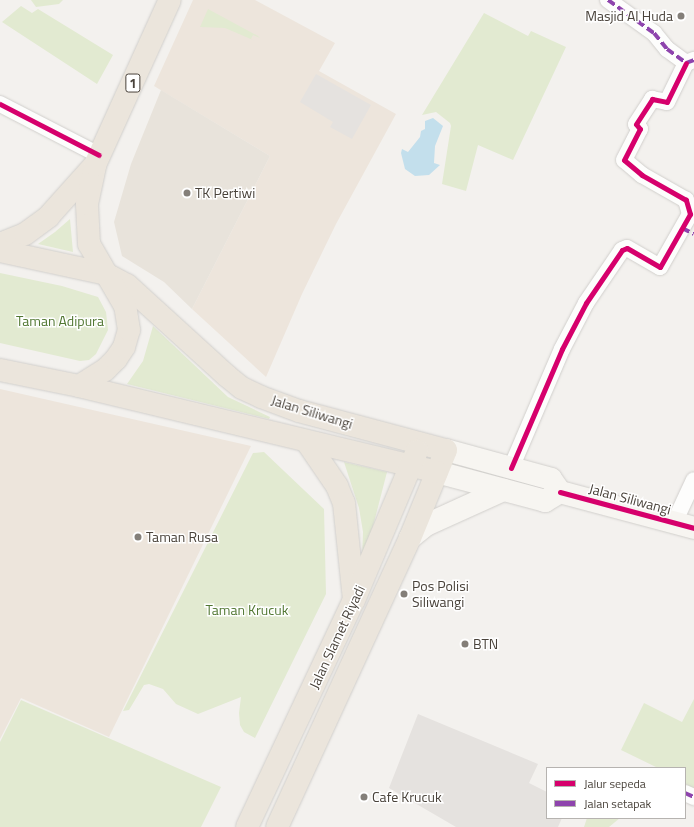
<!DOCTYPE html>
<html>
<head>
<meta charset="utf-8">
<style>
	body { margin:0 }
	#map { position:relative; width:694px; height:827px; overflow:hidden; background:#f3f1ee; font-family:"Titillium Web",sans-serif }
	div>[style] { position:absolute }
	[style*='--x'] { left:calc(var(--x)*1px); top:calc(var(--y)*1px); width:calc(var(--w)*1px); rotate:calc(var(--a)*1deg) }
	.commercial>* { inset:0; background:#ede5dc }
	.education>* { inset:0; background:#e8e3db }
	.green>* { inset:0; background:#e2ead1 }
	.parking>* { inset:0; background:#e5e2df }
	.water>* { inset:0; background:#c3dfec }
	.roads { filter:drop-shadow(0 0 1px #d1cfcc) drop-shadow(0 0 1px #d1cfcc) }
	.street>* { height:16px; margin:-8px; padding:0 8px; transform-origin:8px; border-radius:8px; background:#fdfdfc }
	.secondary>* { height:22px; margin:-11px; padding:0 11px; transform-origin:11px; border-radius:11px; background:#f7f5f1 }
	.highway>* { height:22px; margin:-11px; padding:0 11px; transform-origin:11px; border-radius:11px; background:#ebe5dc }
	.quiet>* { height:4px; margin-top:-2px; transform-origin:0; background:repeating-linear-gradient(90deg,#8e44ad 0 8px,transparent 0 12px) }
	.cycleway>* { height:5px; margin:-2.5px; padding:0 2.5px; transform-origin:2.5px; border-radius:2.5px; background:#d6006c }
	.dots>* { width:11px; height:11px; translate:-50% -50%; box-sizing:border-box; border:2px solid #fff; border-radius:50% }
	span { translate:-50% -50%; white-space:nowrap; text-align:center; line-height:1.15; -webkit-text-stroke:3px #fff; paint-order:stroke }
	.shield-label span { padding:1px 3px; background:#fff; border:1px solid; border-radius:3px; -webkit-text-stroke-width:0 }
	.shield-label { font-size:13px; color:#49423a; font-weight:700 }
	.poi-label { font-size:14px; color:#49423a }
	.right { translate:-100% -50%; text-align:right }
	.left { translate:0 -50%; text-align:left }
	.park-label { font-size:14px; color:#517732 }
	.street-label { font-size:14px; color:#49423a }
	.legend { position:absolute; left:546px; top:767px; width:140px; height:52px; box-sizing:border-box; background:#fff; border:1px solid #b6b3b0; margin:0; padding:5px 7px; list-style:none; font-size:12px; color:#49423a }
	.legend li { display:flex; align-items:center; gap:8px; height:20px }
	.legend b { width:20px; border:1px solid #b6b3b0 }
</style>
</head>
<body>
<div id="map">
	<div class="commercial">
		<div style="clip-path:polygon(193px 0,255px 0,335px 43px,319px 71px,396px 114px,336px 224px,302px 294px,266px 377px,192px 309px,270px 156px,154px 86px)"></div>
		<div style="clip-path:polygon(0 389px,251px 446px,109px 737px,21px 698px,0 739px)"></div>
	</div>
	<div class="education">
		<div style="clip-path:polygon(161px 90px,270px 156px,192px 309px,164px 282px,122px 256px,114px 222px,131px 164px)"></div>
	</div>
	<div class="green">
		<div style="clip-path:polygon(31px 0,63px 0,59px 4px,36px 7px)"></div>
		<div style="clip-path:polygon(21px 6px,32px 13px,38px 9px,113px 55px,97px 84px,2px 22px)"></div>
		<div style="clip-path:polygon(208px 9px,258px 36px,260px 38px,253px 35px,251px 39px,258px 42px,225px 28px,200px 27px)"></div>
		<div style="clip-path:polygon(484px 13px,528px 36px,531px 31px,566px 47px,513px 160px,478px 145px,466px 191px,442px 184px,451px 126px,450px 123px,436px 112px,422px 115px)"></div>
		<div style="clip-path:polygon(70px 219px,73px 252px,38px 244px,55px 232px)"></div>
		<div style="clip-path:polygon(0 273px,62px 286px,98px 297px,106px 312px,108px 330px,96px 354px,89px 360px,80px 361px,0 343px)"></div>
		<div style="clip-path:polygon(153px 326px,228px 397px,270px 417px,269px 419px,127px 384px,143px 361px)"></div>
		<div style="clip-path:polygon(264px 452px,324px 509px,326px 594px,255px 738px,244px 732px,240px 725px,239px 713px,241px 697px,198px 714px,176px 704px,163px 689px,149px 684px,144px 685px,129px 710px,123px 711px,253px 453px)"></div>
		<div style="clip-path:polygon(344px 462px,387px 472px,371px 534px,362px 558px,363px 532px,359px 508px)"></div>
		<div style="clip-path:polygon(694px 699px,694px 793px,685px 788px,685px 768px,658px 768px,621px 750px,644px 703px,682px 722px)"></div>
		<div style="clip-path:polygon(21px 700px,221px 787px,201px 827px,0 827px,0 742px)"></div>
		<div style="clip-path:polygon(587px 818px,620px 818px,609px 827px,584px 827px)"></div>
	</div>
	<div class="parking">
		<div style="clip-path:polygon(316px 74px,371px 105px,352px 139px,330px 127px,333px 122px,300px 102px)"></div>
		<div style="clip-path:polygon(418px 714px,538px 764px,529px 783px,547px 792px,547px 818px,562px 818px,558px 827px,456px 827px,389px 788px)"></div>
	</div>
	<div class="water">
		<div style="clip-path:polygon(433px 118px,443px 126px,435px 146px,434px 163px,440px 165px,429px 175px,415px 176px,405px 169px,401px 153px,402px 149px,408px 152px,420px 137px,421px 131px,425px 129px,425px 121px)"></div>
	</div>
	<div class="roads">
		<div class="street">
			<div style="--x:608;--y:0;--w:57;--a:35.7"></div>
			<div style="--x:654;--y:33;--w:21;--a:51"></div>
			<div style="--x:667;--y:49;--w:24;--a:36"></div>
			<div style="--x:686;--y:63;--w:9;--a:-21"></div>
			<div style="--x:0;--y:104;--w:111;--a:27.3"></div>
			<div style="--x:511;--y:468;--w:129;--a:-66.8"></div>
			<div style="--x:562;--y:349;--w:52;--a:-62.4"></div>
			<div style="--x:586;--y:303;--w:64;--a:-55.8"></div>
			<div style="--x:622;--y:250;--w:5;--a:-22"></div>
			<div style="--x:627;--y:248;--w:38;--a:30"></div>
			<div style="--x:660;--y:267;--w:61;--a:-60.5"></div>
			<div style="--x:690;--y:214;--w:15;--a:-106"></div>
			<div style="--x:686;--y:200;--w:51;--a:-150.4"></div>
			<div style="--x:642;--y:175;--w:23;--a:-140"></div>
			<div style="--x:624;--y:160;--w:35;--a:-63"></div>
			<div style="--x:640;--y:129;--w:6;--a:-129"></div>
			<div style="--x:636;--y:124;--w:30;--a:-57"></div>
			<div style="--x:652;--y:99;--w:15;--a:11"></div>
			<div style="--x:667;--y:102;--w:43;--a:-64"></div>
			<div style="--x:674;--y:523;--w:47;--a:-65.1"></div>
			<div style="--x:685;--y:793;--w:10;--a:24"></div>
		</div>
		<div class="secondary">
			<div style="--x:446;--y:450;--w:109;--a:15.4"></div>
			<div style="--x:551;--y:479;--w:16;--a:55"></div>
			<div style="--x:560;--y:492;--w:139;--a:15"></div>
			<div style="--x:437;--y:472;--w:112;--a:15"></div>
			<div style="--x:545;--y:501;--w:17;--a:-31"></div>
			<div style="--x:410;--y:538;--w:21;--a:-39"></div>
			<div style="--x:426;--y:525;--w:85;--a:-24.4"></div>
		</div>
		<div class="highway">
			<div style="--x:0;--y:244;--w:27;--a:-22"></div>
			<div style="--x:25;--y:234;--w:29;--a:-36"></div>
			<div style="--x:48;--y:217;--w:69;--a:-48"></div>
			<div style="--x:0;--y:251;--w:108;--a:12.2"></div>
			<div style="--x:106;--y:274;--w:24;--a:28"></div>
			<div style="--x:127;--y:285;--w:135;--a:42.3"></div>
			<div style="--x:227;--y:376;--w:19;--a:39"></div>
			<div style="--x:242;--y:388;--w:21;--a:25"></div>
			<div style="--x:261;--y:397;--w:40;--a:20.2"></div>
			<div style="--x:299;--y:411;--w:152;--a:14.9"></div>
			<div style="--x:446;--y:450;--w:95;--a:112.2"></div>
			<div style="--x:410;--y:538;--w:318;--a:114.7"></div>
			<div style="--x:0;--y:370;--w:81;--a:11.4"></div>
			<div style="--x:79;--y:386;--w:368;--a:13.5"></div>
			<div style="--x:79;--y:386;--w:31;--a:-32"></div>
			<div style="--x:105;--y:370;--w:16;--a:-45"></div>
			<div style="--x:116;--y:359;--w:14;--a:-56"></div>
			<div style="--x:124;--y:347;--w:18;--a:-74"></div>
			<div style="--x:129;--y:330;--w:24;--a:-99"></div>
			<div style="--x:125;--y:306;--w:72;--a:-120.1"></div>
			<div style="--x:89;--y:244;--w:40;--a:-92.9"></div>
			<div style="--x:87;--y:204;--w:40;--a:-78"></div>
			<div style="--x:95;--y:165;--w:181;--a:-65.6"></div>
			<div style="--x:307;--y:442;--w:53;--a:55.7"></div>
			<div style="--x:337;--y:486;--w:18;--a:68"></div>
			<div style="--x:344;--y:503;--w:97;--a:84.1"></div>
			<div style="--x:247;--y:827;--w:251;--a:-64.8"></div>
			<div style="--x:354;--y:600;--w:162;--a:-67.1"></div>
		</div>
	</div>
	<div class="quiet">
		<div style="--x:608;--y:0;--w:57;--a:35.7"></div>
		<div style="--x:654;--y:33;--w:21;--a:51"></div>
		<div style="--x:667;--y:49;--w:24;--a:36"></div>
		<div style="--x:686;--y:63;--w:9;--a:-21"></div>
		<div style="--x:682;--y:228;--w:13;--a:27"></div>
		<div style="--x:685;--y:793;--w:10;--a:24"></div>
	</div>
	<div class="cycleway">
		<div style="--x:0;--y:104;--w:111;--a:27.3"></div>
		<div style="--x:511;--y:468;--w:129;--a:-66.8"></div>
		<div style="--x:562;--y:349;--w:52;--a:-62.4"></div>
		<div style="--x:586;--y:303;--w:64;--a:-55.8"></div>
		<div style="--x:622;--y:250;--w:5;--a:-22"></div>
		<div style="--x:627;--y:248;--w:38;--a:30"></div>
		<div style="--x:660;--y:267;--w:61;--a:-60.5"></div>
		<div style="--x:690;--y:214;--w:15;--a:-106"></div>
		<div style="--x:686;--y:200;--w:51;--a:-150.4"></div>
		<div style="--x:642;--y:175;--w:23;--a:-140"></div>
		<div style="--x:624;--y:160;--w:35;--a:-63"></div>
		<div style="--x:640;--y:129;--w:6;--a:-129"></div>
		<div style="--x:636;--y:124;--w:30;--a:-57"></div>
		<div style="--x:652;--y:99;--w:15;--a:11"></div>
		<div style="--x:667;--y:102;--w:43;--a:-64"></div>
		<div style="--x:560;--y:492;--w:139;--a:15"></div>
	</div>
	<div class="dots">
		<div style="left:681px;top:16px;background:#847f79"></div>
		<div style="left:187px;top:193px;background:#847f79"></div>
		<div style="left:138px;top:537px;background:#847f79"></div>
		<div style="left:404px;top:594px;background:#847f79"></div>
		<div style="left:465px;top:644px;background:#847f79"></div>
		<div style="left:364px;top:797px;background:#847f79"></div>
	</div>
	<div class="shield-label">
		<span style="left:133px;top:83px">1</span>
	</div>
	<div class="poi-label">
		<span class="right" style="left:673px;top:16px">Masjid Al Huda</span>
		<span class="left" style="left:195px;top:193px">TK Pertiwi</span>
		<span class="left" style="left:146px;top:537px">Taman Rusa</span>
		<span class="left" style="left:412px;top:594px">Pos Polisi<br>Siliwangi</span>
		<span class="left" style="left:473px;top:644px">BTN</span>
		<span class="left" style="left:372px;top:797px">Cafe Krucuk</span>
	</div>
	<div class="park-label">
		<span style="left:60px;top:321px">Taman Adipura</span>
		<span style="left:247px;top:610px">Taman Krucuk</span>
	</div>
	<div class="street-label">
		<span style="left:312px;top:412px;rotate:17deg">Jalan Siliwangi</span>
		<span style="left:630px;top:499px;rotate:15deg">Jalan Siliwangi</span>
		<span style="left:337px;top:637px;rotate:-65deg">Jalan Slamet Riyadi</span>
	</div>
	<ul class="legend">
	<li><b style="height:5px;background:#d6006c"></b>Jalur sepeda</li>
	<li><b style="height:5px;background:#8e44ad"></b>Jalan setapak</li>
	</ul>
</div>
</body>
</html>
